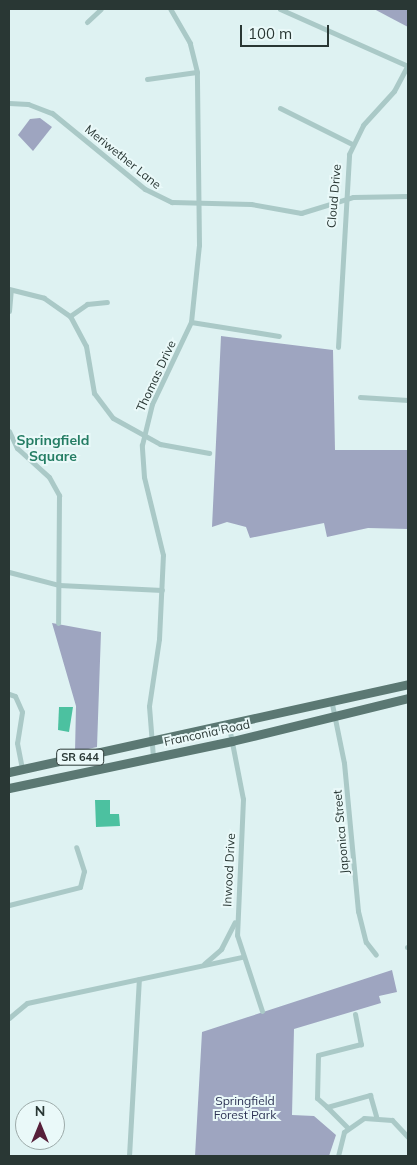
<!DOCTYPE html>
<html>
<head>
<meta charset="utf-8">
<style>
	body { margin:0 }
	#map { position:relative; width:417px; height:1165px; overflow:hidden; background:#def2f2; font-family:Mulish,sans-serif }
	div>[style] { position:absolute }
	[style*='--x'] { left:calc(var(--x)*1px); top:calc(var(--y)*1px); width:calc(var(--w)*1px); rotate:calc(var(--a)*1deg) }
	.green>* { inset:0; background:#9ea5c0 }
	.building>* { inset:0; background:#4cc1a0 }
	.street>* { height:5px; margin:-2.5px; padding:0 2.5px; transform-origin:2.5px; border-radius:2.5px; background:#aac9c7 }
	.primary>* { height:9px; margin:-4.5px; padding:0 4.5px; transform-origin:4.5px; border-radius:4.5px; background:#5b7873 }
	span { translate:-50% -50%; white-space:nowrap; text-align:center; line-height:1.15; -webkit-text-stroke:4px #eaf9f9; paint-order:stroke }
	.shield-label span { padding:1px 4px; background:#eaf9f9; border:1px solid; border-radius:4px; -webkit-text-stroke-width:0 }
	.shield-label { font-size:11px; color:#293734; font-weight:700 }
	.street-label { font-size:12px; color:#293734 }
	.park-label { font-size:12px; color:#2e3455 }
	.neighbourhood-label { font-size:14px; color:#247d64; font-weight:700 }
	.frame { position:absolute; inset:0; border:10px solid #293734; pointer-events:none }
	.north { position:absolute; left:15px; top:1100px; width:50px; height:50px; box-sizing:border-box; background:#eaf9f9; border:1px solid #9dabaa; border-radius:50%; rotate:0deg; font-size:14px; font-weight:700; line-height:20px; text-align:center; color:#293734 }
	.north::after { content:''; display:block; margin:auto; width:18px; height:22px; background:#57203a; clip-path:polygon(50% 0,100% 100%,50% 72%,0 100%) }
	.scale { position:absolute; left:240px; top:25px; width:89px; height:22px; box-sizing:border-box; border:2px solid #293734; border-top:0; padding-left:6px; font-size:15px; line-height:18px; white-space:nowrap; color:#293734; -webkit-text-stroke:4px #eaf9f9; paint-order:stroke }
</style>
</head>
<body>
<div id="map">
	<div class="green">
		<div style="clip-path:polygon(374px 9px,407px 9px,408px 27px,389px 17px)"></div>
		<div style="clip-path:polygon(40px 118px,52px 127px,33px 151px,18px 135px,30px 119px)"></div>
		<div style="clip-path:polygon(221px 336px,333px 350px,335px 450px,408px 450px,408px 529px,368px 528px,327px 537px,324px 523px,250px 538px,246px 527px,227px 522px,212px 527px)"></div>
		<div style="clip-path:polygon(52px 623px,101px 632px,97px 747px,75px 752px,76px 706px)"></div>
		<div style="clip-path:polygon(392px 970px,397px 992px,379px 996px,381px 1003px,294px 1029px,292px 1115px,314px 1116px,336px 1135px,329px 1156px,195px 1156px,202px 1032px)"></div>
	</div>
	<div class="building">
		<div style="clip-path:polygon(59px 707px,73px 707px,69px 732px,58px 730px)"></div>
		<div style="clip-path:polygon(95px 800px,110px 800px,110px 814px,119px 814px,120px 826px,96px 827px)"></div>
	</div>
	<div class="street">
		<div style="--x:280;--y:9;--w:140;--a:24"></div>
		<div style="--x:87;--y:22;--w:19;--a:-43"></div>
		<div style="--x:147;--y:79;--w:50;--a:-8"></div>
		<div style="--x:9;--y:103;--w:19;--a:3"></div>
		<div style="--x:28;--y:104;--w:26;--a:21"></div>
		<div style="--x:52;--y:113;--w:120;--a:39.3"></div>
		<div style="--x:145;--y:189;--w:30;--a:26"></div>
		<div style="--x:172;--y:202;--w:79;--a:1.5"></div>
		<div style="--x:251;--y:204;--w:51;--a:10.2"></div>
		<div style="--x:301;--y:213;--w:54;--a:-17.1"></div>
		<div style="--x:353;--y:197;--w:55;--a:-1"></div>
		<div style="--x:280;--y:108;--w:80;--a:26.6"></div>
		<div style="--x:9;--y:289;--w:36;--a:14"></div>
		<div style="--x:44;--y:298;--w:32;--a:35"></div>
		<div style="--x:70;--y:316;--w:34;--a:62"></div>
		<div style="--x:86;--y:346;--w:48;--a:80.3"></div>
		<div style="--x:94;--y:393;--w:31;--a:53"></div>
		<div style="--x:113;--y:418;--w:54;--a:29"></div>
		<div style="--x:160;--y:444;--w:50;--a:10.4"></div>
		<div style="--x:9;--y:311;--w:21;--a:-85"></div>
		<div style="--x:70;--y:316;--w:21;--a:-35"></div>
		<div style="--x:87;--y:304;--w:20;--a:-6"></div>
		<div style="--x:191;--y:322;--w:89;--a:9"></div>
		<div style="--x:338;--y:347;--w:193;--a:-86.7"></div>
		<div style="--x:349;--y:154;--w:32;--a:-64"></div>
		<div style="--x:363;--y:125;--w:46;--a:-47.6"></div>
		<div style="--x:394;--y:91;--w:30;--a:-62"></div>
		<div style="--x:360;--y:397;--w:48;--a:3.6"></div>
		<div style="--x:9;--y:431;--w:19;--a:65"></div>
		<div style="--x:17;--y:448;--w:43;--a:42.2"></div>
		<div style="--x:49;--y:477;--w:21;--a:61"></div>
		<div style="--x:59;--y:495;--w:128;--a:90.4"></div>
		<div style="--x:9;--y:572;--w:52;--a:14.6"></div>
		<div style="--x:59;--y:585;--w:103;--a:2.8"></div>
		<div style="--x:9;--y:694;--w:6;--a:18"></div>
		<div style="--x:15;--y:696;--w:17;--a:66"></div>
		<div style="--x:22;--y:712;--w:31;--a:99"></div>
		<div style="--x:17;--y:743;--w:26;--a:79"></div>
		<div style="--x:332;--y:704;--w:60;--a:78.5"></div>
		<div style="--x:344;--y:763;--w:149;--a:84.6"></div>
		<div style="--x:358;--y:911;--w:32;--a:76"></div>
		<div style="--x:366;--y:942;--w:16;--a:52"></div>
		<div style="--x:229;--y:727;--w:73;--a:79"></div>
		<div style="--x:243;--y:799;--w:136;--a:92.5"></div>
		<div style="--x:237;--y:935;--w:80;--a:71.8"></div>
		<div style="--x:153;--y:757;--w:51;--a:-94.5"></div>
		<div style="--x:149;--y:706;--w:68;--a:-81.5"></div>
		<div style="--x:159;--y:639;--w:84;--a:-87.3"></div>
		<div style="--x:163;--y:555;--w:80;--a:-103.7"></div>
		<div style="--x:144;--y:477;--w:32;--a:-94"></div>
		<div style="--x:142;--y:445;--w:42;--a:-76.3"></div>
		<div style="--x:152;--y:404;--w:91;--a:-64.6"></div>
		<div style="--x:191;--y:322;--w:77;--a:-84.1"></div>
		<div style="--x:199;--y:245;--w:173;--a:-90.7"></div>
		<div style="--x:197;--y:72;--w:30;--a:-104"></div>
		<div style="--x:190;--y:43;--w:39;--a:-120"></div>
		<div style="--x:9;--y:905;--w:73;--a:-14.2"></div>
		<div style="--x:80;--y:887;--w:16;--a:-76"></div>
		<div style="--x:84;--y:871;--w:25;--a:-108"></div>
		<div style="--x:407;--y:947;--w:1;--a:0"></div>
		<div style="--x:204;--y:964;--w:23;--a:-41"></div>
		<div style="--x:221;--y:949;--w:30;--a:-63"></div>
		<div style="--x:355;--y:1014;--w:31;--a:79"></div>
		<div style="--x:361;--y:1044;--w:44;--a:165.7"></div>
		<div style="--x:318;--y:1055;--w:43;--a:91.3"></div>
		<div style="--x:317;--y:1098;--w:13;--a:42"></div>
		<div style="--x:327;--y:1107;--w:45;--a:-15.6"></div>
		<div style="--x:370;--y:1095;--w:22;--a:74"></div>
		<div style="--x:9;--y:1018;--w:23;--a:-40"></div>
		<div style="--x:27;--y:1003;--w:220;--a:-12.1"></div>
		<div style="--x:327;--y:1107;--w:30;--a:45"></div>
		<div style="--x:129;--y:1156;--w:177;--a:-86.8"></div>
		<div style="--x:338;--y:1156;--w:25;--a:-76"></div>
		<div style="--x:344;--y:1132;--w:24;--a:-35"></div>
		<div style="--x:364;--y:1118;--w:28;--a:4"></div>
		<div style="--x:392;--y:1120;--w:23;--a:47"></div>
	</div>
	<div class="primary">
		<div style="--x:9;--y:772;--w:409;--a:-12.4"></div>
		<div style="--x:9;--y:788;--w:228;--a:-11.9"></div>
		<div style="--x:232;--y:741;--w:181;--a:-13.7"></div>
	</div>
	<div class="shield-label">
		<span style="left:80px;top:757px">SR 644</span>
	</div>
	<div class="street-label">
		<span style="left:123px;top:157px;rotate:39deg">Meriwether Lane</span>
		<span style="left:334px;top:196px;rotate:-85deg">Cloud Drive</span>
		<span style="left:156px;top:376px;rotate:-65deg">Thomas Drive</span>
		<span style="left:207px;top:733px;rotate:-12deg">Franconia Road</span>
		<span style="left:341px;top:832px;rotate:-95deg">Japonica Street</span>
		<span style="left:229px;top:870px;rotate:-87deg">Inwood Drive</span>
	</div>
	<div class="park-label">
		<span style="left:245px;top:1108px">Springfield<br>Forest Park</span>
	</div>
	<div class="neighbourhood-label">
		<span style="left:53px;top:448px">Springfield<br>Square</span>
	</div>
	<div class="frame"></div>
	<div class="north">N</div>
	<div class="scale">100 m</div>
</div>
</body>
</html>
